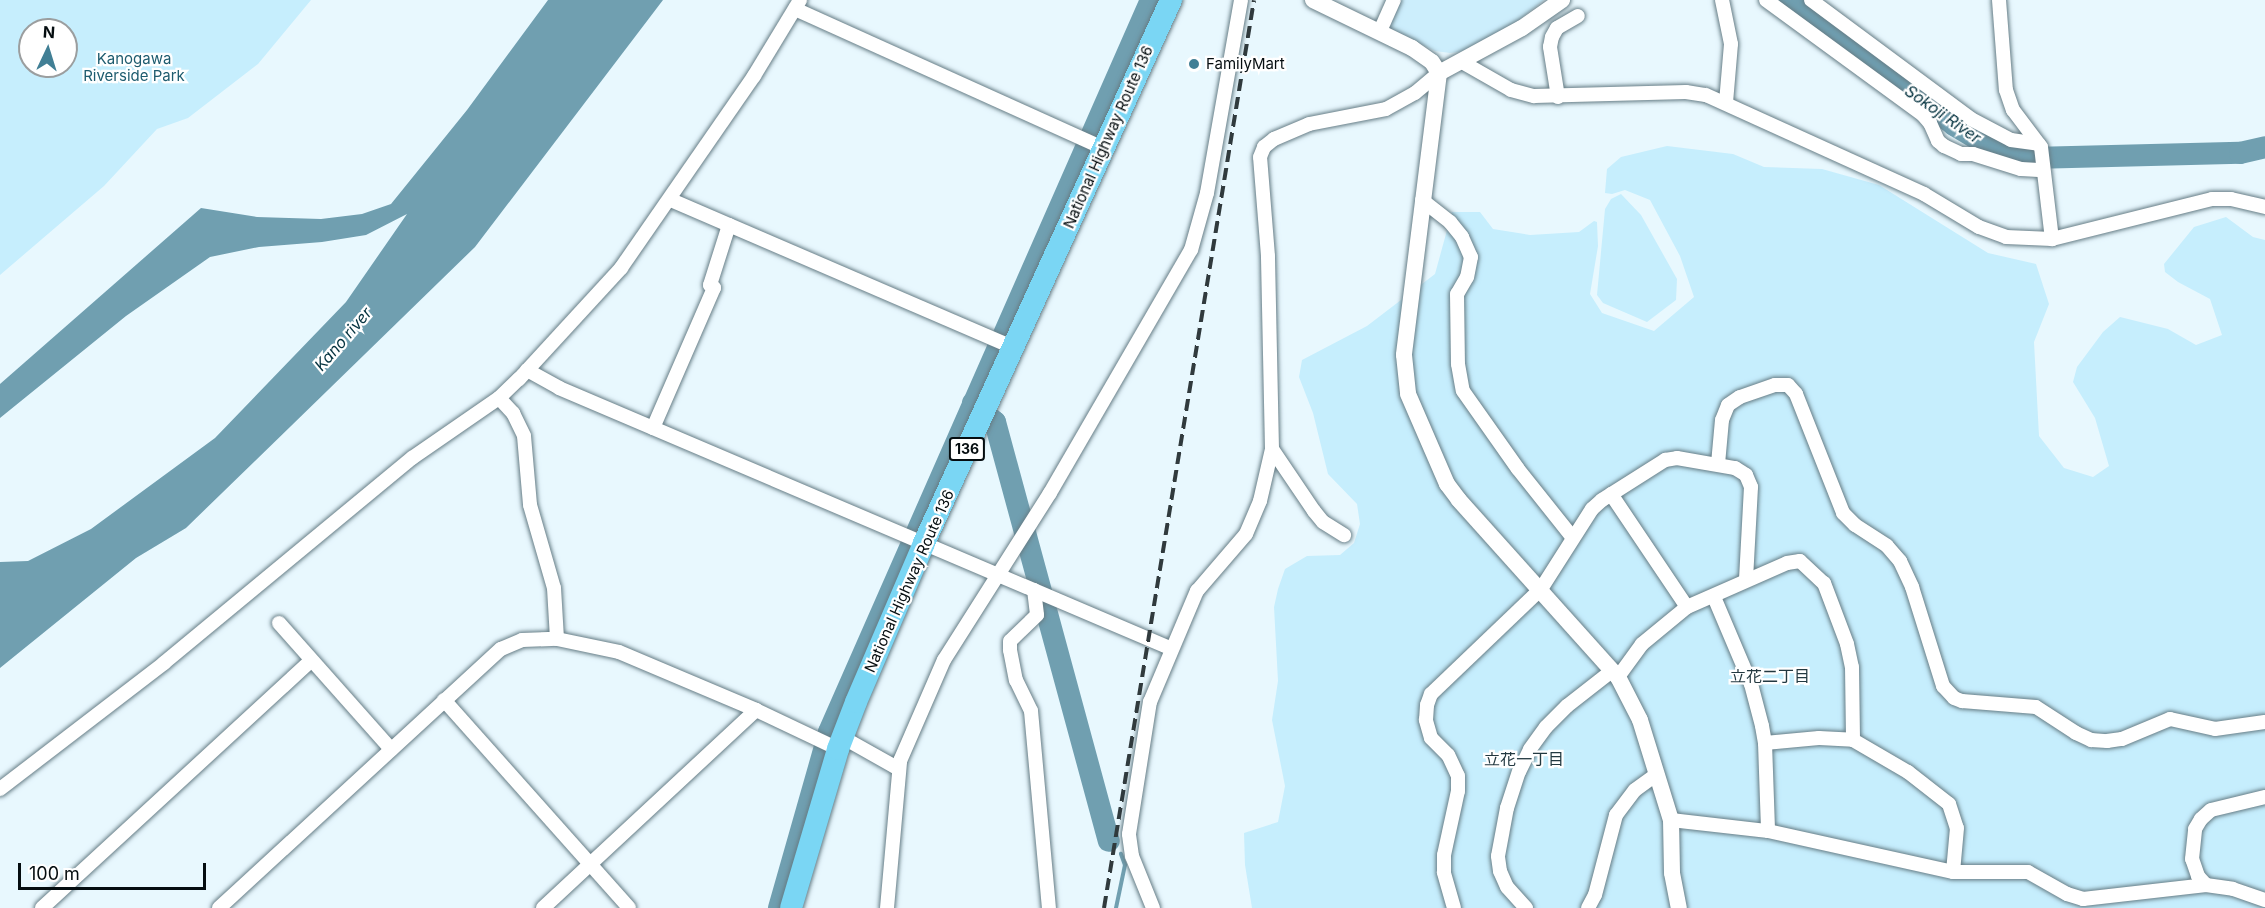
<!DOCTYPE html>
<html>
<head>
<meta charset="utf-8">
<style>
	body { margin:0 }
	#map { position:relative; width:2265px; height:908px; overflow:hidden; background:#e8f8fe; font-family:Inter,"Noto Sans JP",sans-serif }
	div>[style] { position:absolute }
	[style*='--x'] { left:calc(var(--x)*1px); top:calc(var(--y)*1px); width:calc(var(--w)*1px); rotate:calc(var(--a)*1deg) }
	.built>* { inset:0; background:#cceefc }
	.green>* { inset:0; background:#c6eefd }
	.water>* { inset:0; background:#709fb0 }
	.stream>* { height:4px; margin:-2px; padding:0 2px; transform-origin:2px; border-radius:2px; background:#709fb0 }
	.river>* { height:22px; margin:-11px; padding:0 11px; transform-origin:11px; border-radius:11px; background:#709fb0 }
	.roads { filter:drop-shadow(0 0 2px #667d86) drop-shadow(0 0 2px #667d86) }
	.minor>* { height:14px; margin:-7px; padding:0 7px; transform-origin:7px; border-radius:7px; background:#fff }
	.tertiary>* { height:16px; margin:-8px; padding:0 8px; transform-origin:8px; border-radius:8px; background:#fff }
	.trunk>* { height:22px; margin:-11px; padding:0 11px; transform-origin:11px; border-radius:11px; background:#7ad6f4 }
	.rail>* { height:4px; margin-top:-2px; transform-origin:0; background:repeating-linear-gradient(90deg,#303a3d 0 12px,transparent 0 18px) }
	.dots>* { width:16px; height:16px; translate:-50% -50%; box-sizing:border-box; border:3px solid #fff; border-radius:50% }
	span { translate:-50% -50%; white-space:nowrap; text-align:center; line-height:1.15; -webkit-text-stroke:4.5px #fff; paint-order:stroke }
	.shield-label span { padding:2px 4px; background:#fff; border:2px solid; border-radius:4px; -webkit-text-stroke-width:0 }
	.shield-label { font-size:14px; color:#050d10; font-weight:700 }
	.park-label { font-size:15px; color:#1e5c6f }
	.poi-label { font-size:15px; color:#050d10 }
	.left { translate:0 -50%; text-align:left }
	.street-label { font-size:15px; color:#050d10 }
	.water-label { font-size:16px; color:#04323f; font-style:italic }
	.neighbourhood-label { font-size:16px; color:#233941 }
	.north { position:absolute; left:18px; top:18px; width:60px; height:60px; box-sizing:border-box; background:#fff; border:2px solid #9b9e9f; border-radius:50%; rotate:4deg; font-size:16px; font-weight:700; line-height:24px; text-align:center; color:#050d10 }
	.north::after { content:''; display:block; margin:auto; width:21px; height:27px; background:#417f95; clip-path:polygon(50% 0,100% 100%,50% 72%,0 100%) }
	.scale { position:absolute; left:18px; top:863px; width:188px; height:27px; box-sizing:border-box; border:3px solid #050d10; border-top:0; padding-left:8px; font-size:18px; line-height:21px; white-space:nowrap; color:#050d10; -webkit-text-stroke:4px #fff; paint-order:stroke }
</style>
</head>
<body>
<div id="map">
	<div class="built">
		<div style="clip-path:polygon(1401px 0,1544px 0,1515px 23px,1466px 51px,1450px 53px,1435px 51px,1389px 28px)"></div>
	</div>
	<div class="green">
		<div style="clip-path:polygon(evenodd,0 0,311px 0,258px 64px,188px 118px,157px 129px,104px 186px,0 275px,0 0,30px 30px,66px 30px,66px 66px,30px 66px,30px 30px)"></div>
		<div style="clip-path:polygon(1667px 146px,1733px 154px,1764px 167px,1822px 169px,1879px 185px,1988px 253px,2036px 264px,2049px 304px,2034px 342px,2039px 436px,2064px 468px,2093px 477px,2109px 466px,2095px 418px,2073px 382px,2077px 367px,2103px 332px,2120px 317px,2168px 329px,2196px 345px,2222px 335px,2210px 299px,2178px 282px,2165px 272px,2164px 264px,2194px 227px,2226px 217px,2253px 237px,2265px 240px,2265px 908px,1252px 908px,1245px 865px,1244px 833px,1278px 822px,1285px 786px,1272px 720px,1278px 681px,1274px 607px,1278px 589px,1285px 569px,1307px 556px,1340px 555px,1354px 543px,1360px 524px,1357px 504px,1328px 474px,1313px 413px,1299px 377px,1302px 360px,1367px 326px,1435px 274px,1452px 212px,1480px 212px,1493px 229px,1530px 235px,1579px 232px,1594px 221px,1597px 222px,1598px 246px,1590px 294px,1602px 313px,1654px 331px,1694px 297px,1680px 256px,1650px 200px,1625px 190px,1612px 194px,1605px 193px,1607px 169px,1621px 157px)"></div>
		<div style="clip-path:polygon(1621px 194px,1641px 215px,1677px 279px,1676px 300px,1647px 322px,1603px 303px,1597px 295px,1605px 209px,1611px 199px)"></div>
	</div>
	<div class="water">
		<div style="clip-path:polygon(548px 0,663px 0,475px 247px,186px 528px,136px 558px,0 668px,0 562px,28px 561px,91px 529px,215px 438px,346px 302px,407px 214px,366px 235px,322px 242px,259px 247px,210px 257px,126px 316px,0 418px,0 384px,201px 208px,257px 217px,321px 219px,362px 214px,391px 204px,467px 110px)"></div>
	</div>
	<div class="stream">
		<div style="--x:1116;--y:908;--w:44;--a:-78.2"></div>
		<div style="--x:1125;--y:865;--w:12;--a:-110"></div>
	</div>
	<div class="river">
		<div style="--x:1790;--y:0;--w:206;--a:37.3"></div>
		<div style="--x:1954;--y:125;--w:41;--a:31"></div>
		<div style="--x:1989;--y:146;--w:42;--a:16.7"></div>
		<div style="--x:2029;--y:158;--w:211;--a:-1.4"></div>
		<div style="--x:2240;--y:153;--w:26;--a:-13"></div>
		<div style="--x:973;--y:403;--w:29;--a:41"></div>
		<div style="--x:995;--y:422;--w:434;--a:74.8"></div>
		<div style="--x:779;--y:908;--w:183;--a:-74.1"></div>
		<div style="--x:829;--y:732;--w:800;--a:-66.26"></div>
	</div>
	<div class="roads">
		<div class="minor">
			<div style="--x:1722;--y:0;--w:45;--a:78.4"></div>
			<div style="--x:1731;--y:44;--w:58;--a:94.9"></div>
			<div style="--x:1766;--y:0;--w:195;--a:36.2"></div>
			<div style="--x:1923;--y:115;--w:11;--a:49"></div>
			<div style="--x:1930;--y:123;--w:20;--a:66"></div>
			<div style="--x:1938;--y:141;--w:8;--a:40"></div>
			<div style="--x:1944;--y:146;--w:19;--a:25"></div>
			<div style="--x:1961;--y:154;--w:12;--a:0"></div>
			<div style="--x:1973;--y:154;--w:50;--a:17.4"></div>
			<div style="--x:2021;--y:169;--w:22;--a:3"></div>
			<div style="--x:1811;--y:0;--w:199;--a:36.6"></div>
			<div style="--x:1971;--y:119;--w:45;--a:27.7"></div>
			<div style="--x:2011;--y:140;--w:28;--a:8"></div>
			<div style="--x:1999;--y:0;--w:90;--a:85.6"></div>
			<div style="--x:2006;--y:90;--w:21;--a:71"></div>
			<div style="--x:2013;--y:110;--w:46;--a:52.9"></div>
			<div style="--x:2041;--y:147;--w:93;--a:83.2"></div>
			<div style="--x:795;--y:9;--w:338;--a:24.3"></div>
			<div style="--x:1380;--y:31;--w:34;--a:-66"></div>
			<div style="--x:1462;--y:62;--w:56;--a:29.7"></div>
			<div style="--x:1511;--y:90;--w:24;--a:15"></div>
			<div style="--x:1534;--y:96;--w:152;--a:-1.5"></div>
			<div style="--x:1686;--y:92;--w:20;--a:9"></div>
			<div style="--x:1706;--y:95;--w:239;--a:24.4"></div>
			<div style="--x:1924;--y:194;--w:64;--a:31"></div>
			<div style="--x:1979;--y:227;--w:29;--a:20"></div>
			<div style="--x:2006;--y:237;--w:46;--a:2.5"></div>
			<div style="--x:2052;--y:239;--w:165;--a:-14"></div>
			<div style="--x:2212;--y:199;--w:19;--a:0"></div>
			<div style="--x:2231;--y:199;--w:35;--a:13"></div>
			<div style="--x:1558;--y:97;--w:51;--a:-99.1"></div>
			<div style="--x:1550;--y:47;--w:10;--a:-79"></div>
			<div style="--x:1552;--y:37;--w:10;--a:-61"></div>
			<div style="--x:1557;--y:28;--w:24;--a:-30"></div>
			<div style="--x:671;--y:200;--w:374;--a:23.3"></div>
			<div style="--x:1422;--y:200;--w:36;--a:38"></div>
			<div style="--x:1450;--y:222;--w:19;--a:51"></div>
			<div style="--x:1462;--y:237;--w:22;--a:66"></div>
			<div style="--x:1471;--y:257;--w:20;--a:101"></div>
			<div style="--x:1467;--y:277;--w:20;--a:120"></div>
			<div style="--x:1457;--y:294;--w:70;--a:89.2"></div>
			<div style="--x:1458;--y:364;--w:27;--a:80"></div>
			<div style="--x:1463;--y:391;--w:95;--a:54.8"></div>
			<div style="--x:1518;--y:469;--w:88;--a:51.4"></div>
			<div style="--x:527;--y:370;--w:37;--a:29"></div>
			<div style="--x:559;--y:388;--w:666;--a:23.06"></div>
			<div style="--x:499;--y:398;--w:21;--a:47"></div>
			<div style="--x:513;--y:413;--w:25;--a:64"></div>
			<div style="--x:524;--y:436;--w:69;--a:85"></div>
			<div style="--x:530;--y:505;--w:86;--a:73.9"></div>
			<div style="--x:554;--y:588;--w:51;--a:86.6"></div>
			<div style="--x:653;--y:428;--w:153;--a:-66.5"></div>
			<div style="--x:714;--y:288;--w:5;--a:-143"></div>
			<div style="--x:710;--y:285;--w:63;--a:-72.4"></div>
			<div style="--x:1272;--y:449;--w:75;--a:55.9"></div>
			<div style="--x:1314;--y:511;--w:14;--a:51"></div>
			<div style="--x:1323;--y:522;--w:25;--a:32"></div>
			<div style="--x:1718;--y:464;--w:44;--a:-84.8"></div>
			<div style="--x:1722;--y:420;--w:16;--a:-68"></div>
			<div style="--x:1728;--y:405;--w:14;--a:-34"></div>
			<div style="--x:1740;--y:397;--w:37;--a:-19"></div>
			<div style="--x:1775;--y:385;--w:13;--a:0"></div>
			<div style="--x:1788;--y:385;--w:12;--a:48"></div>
			<div style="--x:1796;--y:394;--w:128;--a:68.4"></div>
			<div style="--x:1843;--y:513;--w:17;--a:45"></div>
			<div style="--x:1855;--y:525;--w:38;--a:33"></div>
			<div style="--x:1887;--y:546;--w:20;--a:49"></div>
			<div style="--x:1900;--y:561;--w:29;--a:65"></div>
			<div style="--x:1912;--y:587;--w:104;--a:72.6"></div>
			<div style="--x:1943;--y:686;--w:16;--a:47"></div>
			<div style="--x:1954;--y:698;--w:9;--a:21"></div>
			<div style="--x:1962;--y:701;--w:74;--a:4.6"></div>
			<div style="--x:2036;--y:707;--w:48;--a:33"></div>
			<div style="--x:2076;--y:733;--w:17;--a:25"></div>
			<div style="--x:2091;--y:740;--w:16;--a:4"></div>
			<div style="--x:2107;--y:741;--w:15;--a:-8"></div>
			<div style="--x:2122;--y:739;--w:52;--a:-22.6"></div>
			<div style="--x:2170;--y:719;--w:46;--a:12.5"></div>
			<div style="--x:2215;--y:729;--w:50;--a:-8"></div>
			<div style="--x:1611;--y:494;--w:136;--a:56.1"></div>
			<div style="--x:1034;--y:590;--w:25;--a:83"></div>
			<div style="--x:1037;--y:615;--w:37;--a:136"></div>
			<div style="--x:1010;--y:641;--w:9;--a:90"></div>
			<div style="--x:1010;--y:650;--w:31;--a:79"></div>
			<div style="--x:1016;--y:680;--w:34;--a:64"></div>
			<div style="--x:1031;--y:711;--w:198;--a:84.8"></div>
			<div style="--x:1714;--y:597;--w:95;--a:67"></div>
			<div style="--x:1751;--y:684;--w:43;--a:75.3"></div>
			<div style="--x:1762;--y:726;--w:17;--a:80"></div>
			<div style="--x:1765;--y:743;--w:88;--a:88"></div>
			<div style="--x:279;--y:623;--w:169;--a:48.4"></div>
			<div style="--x:1618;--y:677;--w:41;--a:-54"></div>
			<div style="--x:1642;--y:644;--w:58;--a:-39.4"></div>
			<div style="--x:1687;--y:607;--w:109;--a:-23.7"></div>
			<div style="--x:1787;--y:563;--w:13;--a:-9"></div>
			<div style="--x:1800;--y:561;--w:33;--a:43"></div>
			<div style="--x:1824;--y:583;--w:65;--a:69.3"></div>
			<div style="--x:1847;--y:644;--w:24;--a:78"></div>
			<div style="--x:1852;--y:667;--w:73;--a:89.2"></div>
			<div style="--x:1853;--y:740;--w:64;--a:30.2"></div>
			<div style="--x:1908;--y:772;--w:52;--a:38"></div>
			<div style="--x:1949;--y:804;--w:25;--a:72"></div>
			<div style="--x:1957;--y:828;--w:44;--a:95.2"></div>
			<div style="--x:444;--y:700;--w:278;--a:48.3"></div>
			<div style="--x:842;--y:737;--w:65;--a:29.3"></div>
			<div style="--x:1765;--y:743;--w:54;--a:-5.3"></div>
			<div style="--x:1819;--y:738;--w:34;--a:3"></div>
			<div style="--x:0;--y:789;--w:207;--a:-37.5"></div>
			<div style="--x:164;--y:663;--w:322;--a:-39.6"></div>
			<div style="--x:412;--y:458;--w:106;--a:-34.6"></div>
			<div style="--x:499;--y:398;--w:28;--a:-44"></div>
			<div style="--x:519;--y:379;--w:151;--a:-47.4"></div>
			<div style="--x:621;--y:268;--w:234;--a:-55.3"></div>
			<div style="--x:754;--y:76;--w:89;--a:-58.8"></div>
			<div style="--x:1671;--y:820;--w:98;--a:6.5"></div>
			<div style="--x:1768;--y:831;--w:189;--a:12.5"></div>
			<div style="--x:1953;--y:872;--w:75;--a:0"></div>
			<div style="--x:2028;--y:872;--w:45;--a:29.4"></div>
			<div style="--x:2067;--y:894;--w:17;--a:17"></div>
			<div style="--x:2083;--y:899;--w:124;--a:-6.5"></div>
			<div style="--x:2206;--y:885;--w:27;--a:8"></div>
			<div style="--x:2233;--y:889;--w:34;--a:19"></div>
			<div style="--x:2206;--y:885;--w:12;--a:-132"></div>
			<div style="--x:2198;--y:876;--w:18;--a:-109"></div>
			<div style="--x:2192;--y:859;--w:30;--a:-84"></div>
			<div style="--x:2195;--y:829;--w:12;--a:-59"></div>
			<div style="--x:2201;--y:819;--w:13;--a:-42"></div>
			<div style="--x:2211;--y:810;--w:56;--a:-13.5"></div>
			<div style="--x:42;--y:908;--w:365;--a:-42.6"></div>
			<div style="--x:219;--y:908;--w:383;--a:-42.6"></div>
			<div style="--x:501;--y:649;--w:23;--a:-23"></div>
			<div style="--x:522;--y:640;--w:35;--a:-2"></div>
			<div style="--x:557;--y:639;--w:63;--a:11.8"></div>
			<div style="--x:619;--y:652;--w:149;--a:22.9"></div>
			<div style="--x:756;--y:710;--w:91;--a:25.4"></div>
			<div style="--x:543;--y:908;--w:291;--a:-42.9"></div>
			<div style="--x:887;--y:908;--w:148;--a:-84.9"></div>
			<div style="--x:900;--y:761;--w:110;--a:-66.5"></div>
			<div style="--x:944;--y:660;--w:198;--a:-57.6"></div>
			<div style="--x:1050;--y:493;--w:281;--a:-59.9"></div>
			<div style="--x:1191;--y:250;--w:59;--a:-74.3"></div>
			<div style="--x:1207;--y:193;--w:196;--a:-80"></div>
			<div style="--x:1153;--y:908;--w:56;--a:-112"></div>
			<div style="--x:1132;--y:856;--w:22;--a:-98"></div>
			<div style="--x:1129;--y:834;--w:134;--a:-81"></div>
			<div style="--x:1150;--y:702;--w:121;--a:-67.1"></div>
			<div style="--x:1197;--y:591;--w:75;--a:-49.3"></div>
			<div style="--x:1246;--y:534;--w:36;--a:-67"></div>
			<div style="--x:1260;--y:501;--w:53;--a:-77"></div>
			<div style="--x:1272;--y:449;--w:193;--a:-91.2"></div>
			<div style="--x:1268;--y:256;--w:99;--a:-94.6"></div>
			<div style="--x:1260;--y:157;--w:11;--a:-68"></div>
			<div style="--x:1264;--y:147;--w:13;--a:-39"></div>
			<div style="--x:1274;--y:139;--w:38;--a:-23"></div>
			<div style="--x:1309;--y:124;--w:78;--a:-11"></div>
			<div style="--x:1386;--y:109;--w:33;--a:-29"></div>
			<div style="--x:1415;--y:93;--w:31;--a:-40"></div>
			<div style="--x:1454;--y:908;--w:37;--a:-106"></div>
			<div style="--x:1444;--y:872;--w:17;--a:-90"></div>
			<div style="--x:1444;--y:855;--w:66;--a:-77.7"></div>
			<div style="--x:1458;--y:791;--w:15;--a:-90"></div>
			<div style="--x:1458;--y:776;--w:23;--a:-115"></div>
			<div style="--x:1448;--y:755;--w:24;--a:-135"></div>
			<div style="--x:1431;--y:738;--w:19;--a:-106"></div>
			<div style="--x:1426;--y:720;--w:15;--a:-86"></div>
			<div style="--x:1427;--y:705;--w:12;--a:-70"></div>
			<div style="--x:1431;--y:694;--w:152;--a:-43.7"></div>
			<div style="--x:1541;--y:589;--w:95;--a:-57.5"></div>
			<div style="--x:1592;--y:509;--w:13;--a:-42"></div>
			<div style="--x:1602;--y:500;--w:75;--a:-32.4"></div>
			<div style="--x:1665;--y:460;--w:12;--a:-9"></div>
			<div style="--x:1677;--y:458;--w:59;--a:9.8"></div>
			<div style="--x:1735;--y:468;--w:13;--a:32"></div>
			<div style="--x:1746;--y:475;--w:13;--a:67"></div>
			<div style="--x:1751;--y:487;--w:93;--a:93.1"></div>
			<div style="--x:1526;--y:908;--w:28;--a:-132"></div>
			<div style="--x:1507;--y:887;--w:17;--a:-114"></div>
			<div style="--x:1500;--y:871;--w:15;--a:-98"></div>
			<div style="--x:1498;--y:856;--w:49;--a:-79.4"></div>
			<div style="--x:1507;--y:808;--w:38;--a:-72"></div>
			<div style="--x:1519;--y:772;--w:25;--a:-64"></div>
			<div style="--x:1530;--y:749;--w:27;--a:-54"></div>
			<div style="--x:1546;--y:727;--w:30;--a:-45"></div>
			<div style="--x:1567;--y:706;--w:58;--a:-38"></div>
			<div style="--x:1588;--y:908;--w:15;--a:-62"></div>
			<div style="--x:1595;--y:895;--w:83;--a:-75.3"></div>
			<div style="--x:1616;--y:815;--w:31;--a:-53"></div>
			<div style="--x:1635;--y:790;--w:27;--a:-36"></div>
		</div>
		<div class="tertiary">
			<div style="--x:1313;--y:0;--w:110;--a:25.9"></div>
			<div style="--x:1412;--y:48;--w:24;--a:35"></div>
			<div style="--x:1432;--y:62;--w:13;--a:58"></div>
			<div style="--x:1439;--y:73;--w:284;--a:97.1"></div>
			<div style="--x:1404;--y:355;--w:39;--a:84"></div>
			<div style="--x:1408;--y:394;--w:98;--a:66.6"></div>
			<div style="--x:1447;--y:484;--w:20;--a:53"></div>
			<div style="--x:1459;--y:500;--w:238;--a:48.1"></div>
			<div style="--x:1618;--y:677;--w:48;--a:62.9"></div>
			<div style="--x:1640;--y:720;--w:105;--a:72.8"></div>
			<div style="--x:1671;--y:820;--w:53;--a:88.9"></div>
			<div style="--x:1672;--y:873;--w:36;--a:79"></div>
			<div style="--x:1439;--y:73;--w:94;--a:-28.5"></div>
			<div style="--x:1522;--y:28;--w:49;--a:-35"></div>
		</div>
		<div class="trunk">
			<div style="--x:791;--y:908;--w:166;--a:-73.5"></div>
			<div style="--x:838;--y:749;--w:50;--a:-69"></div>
			<div style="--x:856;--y:702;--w:173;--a:-66.8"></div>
			<div style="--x:924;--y:543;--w:597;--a:-65.54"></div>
		</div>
	</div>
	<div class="rail">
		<div style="--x:1104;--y:908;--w:920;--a:-80.62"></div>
	</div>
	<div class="dots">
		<div style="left:1194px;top:64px;background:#417f95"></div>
	</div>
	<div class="shield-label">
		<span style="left:967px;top:449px">136</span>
	</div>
	<div class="park-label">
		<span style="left:134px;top:67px">Kanogawa<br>Riverside Park</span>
	</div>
	<div class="poi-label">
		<span class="left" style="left:1206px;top:64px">FamilyMart</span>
	</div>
	<div class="street-label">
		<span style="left:1108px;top:137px;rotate:-66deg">National Highway Route 136</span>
		<span style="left:909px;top:581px;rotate:-66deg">National Highway Route 136</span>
	</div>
	<div class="water-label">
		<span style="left:1943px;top:114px;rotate:35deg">Sokoji River</span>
		<span style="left:343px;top:339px;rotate:-49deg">Kano river</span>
	</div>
	<div class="neighbourhood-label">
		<span style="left:1770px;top:676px">立花二丁目</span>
		<span style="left:1524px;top:759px">立花一丁目</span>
	</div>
	<div class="north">N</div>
	<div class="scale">100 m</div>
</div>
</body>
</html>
